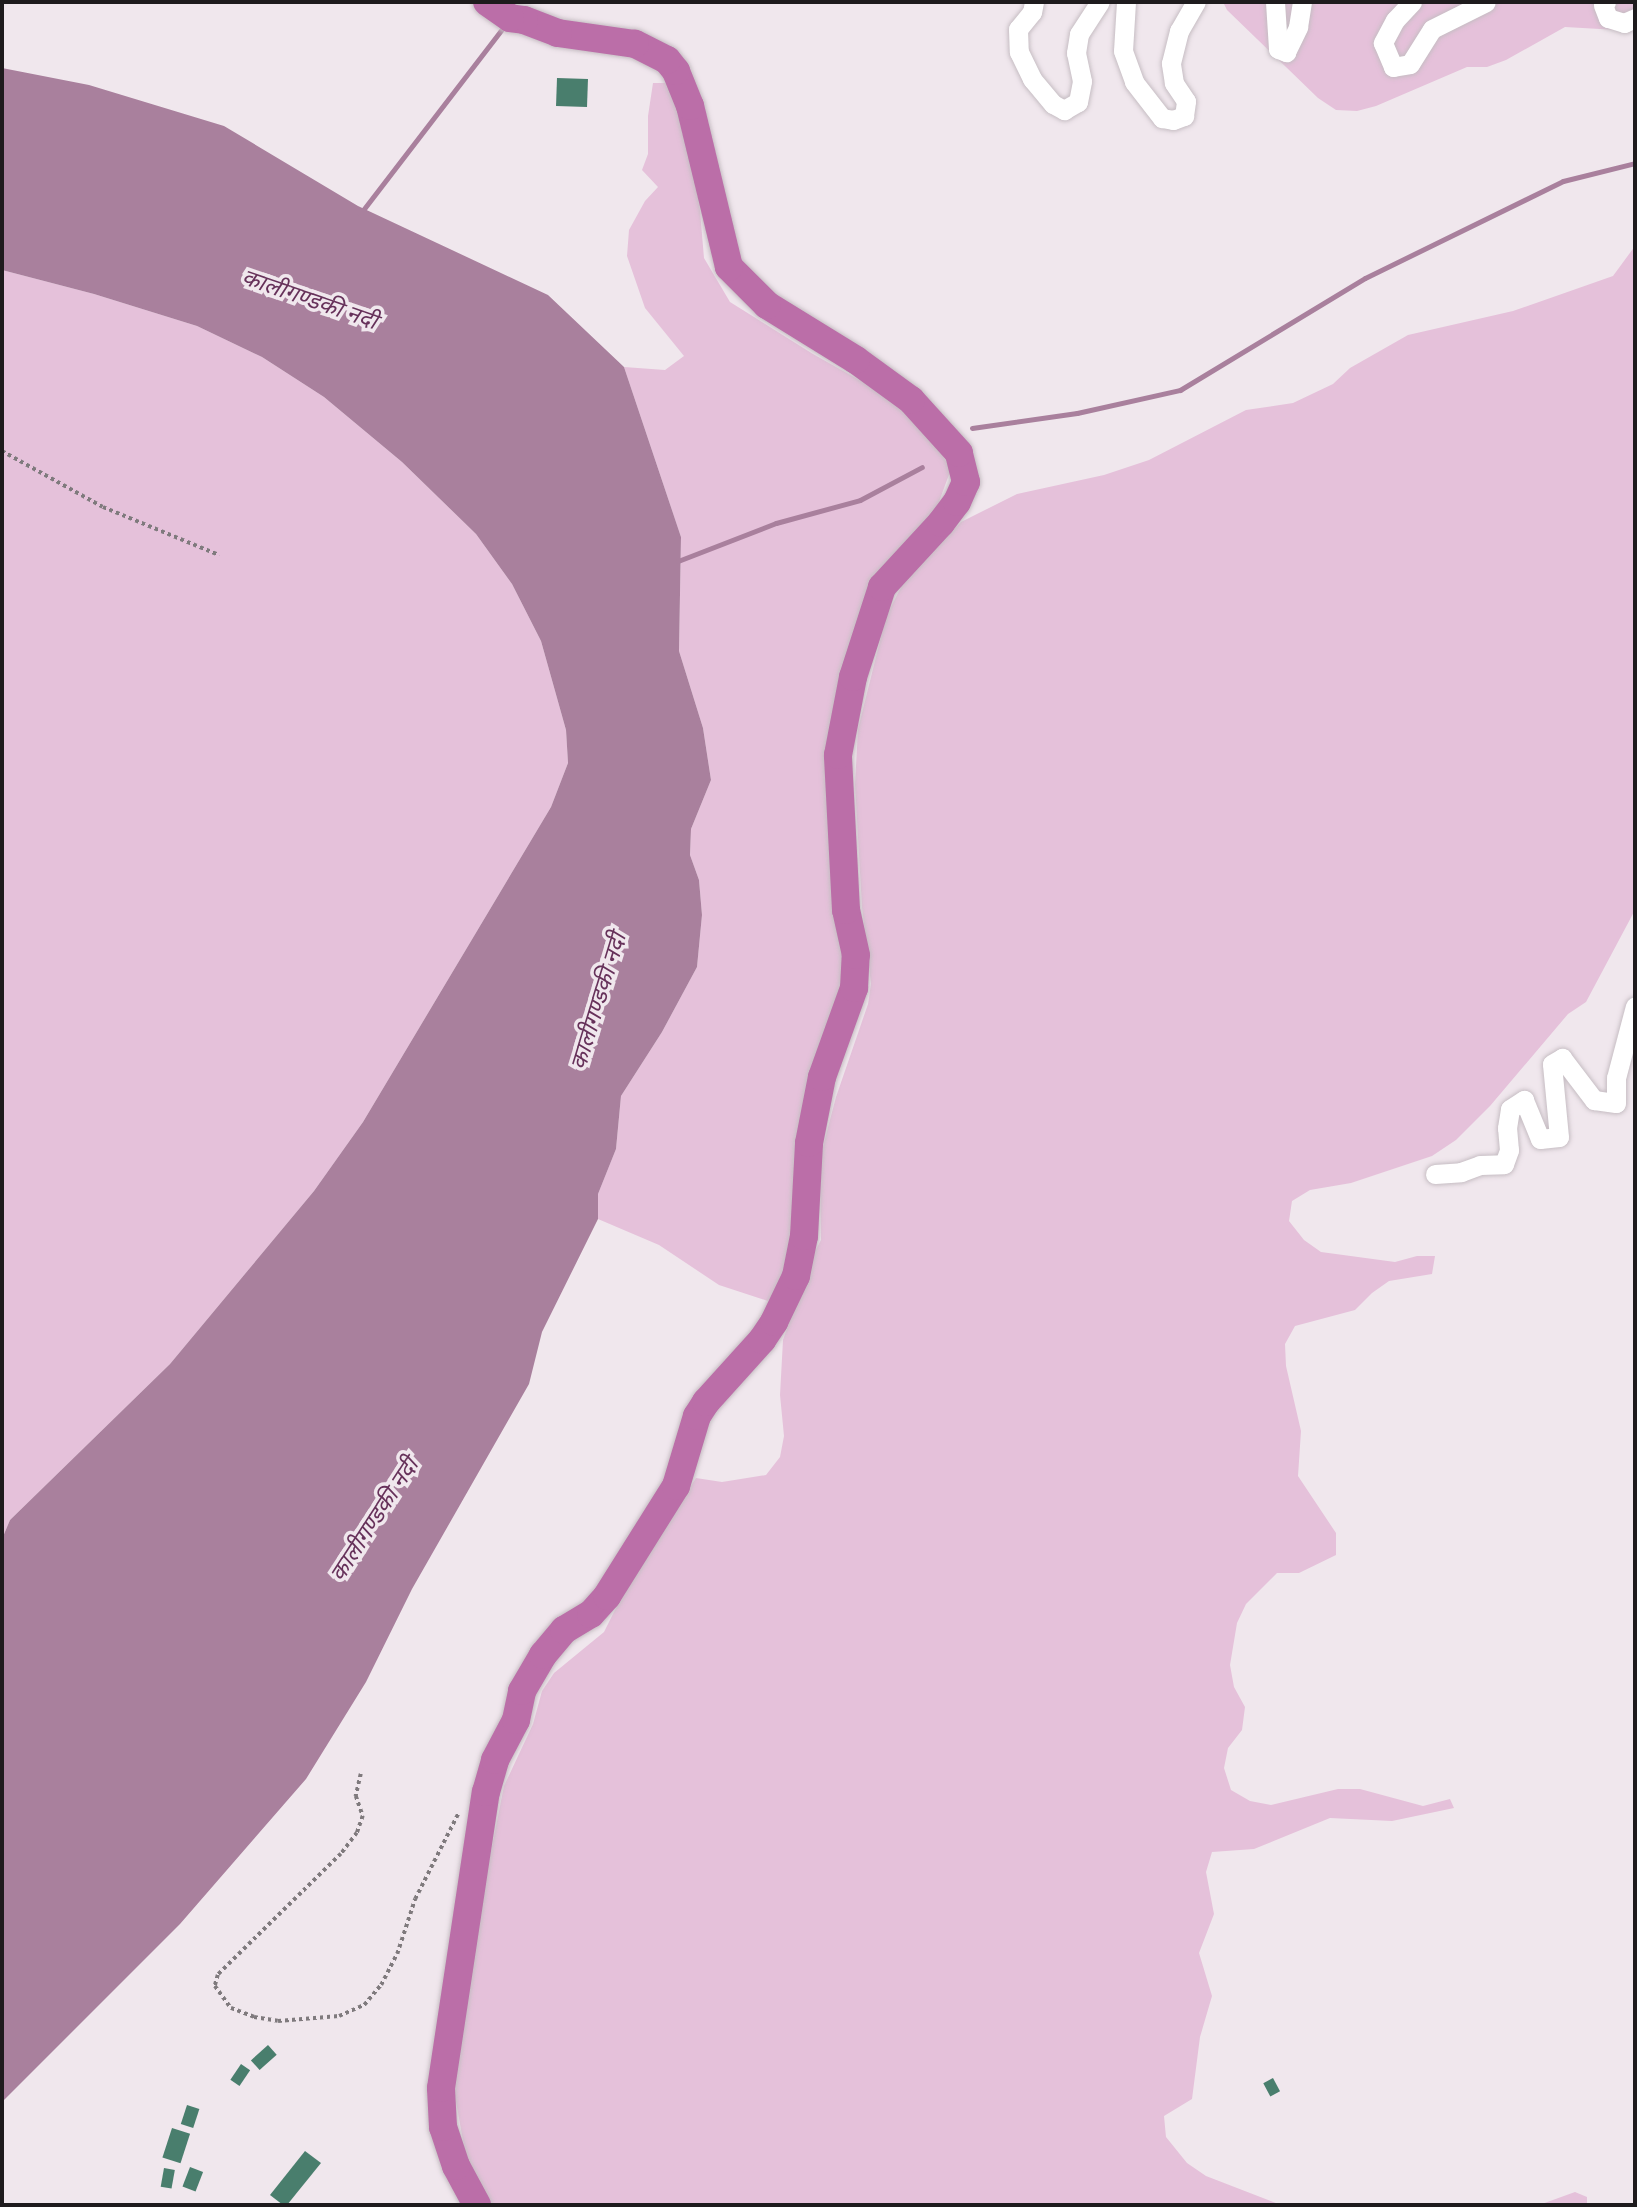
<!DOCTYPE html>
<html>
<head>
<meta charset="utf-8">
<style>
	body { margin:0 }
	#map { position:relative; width:1637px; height:2207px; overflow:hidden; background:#f0e7ed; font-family:"Golos Text","Noto Sans Devanagari",sans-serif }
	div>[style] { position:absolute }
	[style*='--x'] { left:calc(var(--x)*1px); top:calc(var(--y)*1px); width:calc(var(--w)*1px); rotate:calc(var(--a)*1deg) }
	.green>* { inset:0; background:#e5c1da }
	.water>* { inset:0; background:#a9809d }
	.stream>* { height:5px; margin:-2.5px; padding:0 2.5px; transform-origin:2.5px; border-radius:2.5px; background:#a9809d }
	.building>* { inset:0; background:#497e6d; transform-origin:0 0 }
	.path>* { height:3.5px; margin-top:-1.75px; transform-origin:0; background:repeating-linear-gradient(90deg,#7f7a7d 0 3.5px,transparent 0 7px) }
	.roads { filter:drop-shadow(0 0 2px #c6bdc3) drop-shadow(0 0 2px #c6bdc3) }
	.minor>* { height:19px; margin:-9.5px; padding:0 9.5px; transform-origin:9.5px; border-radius:9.5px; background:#fff }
	.highway>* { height:28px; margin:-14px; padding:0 14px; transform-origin:14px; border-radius:14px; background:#bb6ea8 }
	span { translate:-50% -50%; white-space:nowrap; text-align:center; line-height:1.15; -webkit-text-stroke:7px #f0e7ed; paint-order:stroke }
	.water-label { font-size:23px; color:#66315a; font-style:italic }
	.frame { position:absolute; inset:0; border:4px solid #1e1b1d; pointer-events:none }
</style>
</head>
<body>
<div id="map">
	<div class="green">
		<div style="clip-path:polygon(1223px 2px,1635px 2px,1635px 31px,1565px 27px,1506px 60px,1487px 67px,1467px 67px,1376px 106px,1357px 111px,1336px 110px,1318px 98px,1227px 10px)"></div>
		<div style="clip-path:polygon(653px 83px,667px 83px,688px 140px,700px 211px,704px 258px,730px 302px,813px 354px,884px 394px,929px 435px,951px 469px,932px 521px,887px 567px,839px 712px,849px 957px,800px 1252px,768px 1301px,719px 1285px,659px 1245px,598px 1219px,598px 1194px,616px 1149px,621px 1096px,662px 1032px,697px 967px,702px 915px,699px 880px,690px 855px,691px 829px,711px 780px,703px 728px,679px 651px,681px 537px,624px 367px,665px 370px,684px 356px,645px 308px,627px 256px,629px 230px,645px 201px,658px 187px,642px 170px,648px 154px,648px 116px)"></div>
		<div style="clip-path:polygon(1635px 246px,1635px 910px,1586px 1002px,1568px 1014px,1490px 1106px,1456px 1140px,1432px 1156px,1351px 1183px,1310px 1190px,1292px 1201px,1289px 1221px,1304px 1240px,1321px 1252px,1395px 1262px,1417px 1256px,1435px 1256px,1432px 1274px,1389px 1281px,1372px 1293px,1355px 1310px,1295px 1326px,1285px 1344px,1286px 1366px,1301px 1431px,1298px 1476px,1336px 1533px,1336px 1555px,1299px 1573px,1277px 1573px,1246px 1604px,1237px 1623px,1230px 1665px,1234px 1687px,1245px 1707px,1242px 1730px,1228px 1748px,1224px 1768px,1231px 1790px,1250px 1801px,1271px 1805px,1338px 1789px,1360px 1789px,1423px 1806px,1450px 1799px,1454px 1808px,1392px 1821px,1330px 1818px,1254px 1849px,1212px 1852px,1206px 1872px,1214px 1914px,1199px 1953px,1212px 1996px,1200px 2037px,1192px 2099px,1164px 2116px,1166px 2137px,1187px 2163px,1206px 2176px,1281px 2205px,493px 2205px,468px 2169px,454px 2090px,478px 1917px,504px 1786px,533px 1724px,542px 1691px,554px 1673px,604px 1632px,623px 1594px,696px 1478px,722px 1482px,766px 1475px,780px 1457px,784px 1436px,780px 1395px,783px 1340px,811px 1259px,821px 1240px,820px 1158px,836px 1097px,868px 1004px,871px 984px,862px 907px,855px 785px,858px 729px,886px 617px,904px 581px,961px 522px,1017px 494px,1104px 475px,1149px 460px,1246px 410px,1293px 403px,1333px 384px,1350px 368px,1408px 335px,1513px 311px,1613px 276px)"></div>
		<div style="clip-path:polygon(2px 270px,94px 294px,197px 326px,262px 357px,324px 397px,402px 462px,476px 534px,512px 584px,541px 641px,566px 730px,568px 763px,551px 807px,363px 1122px,314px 1191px,170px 1364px,10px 1520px,2px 1539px)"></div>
		<div style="clip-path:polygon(1575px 2192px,1587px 2197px,1587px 2205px,1539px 2205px)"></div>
	</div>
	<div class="water">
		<div style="clip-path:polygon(2px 68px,89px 85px,224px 126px,358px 206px,548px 295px,624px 367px,681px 537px,679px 651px,703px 728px,711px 780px,691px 829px,690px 855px,699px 880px,702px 915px,697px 967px,662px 1032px,621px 1096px,616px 1149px,598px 1194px,598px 1219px,542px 1332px,529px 1384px,412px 1589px,366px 1682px,306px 1779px,180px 1924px,2px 2102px,2px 1539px,10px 1520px,170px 1364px,314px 1191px,363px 1122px,551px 807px,568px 763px,566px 730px,541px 641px,512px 584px,476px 534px,402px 462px,324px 397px,262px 357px,197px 326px,94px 294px,2px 270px)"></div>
	</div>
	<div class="stream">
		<div style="--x:360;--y:214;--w:238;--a:-52.5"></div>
		<div style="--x:972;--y:428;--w:106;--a:-8.1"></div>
		<div style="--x:1077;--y:413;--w:106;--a:-12.6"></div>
		<div style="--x:1180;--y:390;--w:216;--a:-31.2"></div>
		<div style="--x:1365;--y:278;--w:220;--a:-26.1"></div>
		<div style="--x:1563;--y:181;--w:74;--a:-14"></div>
		<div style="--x:678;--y:561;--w:105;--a:-21.2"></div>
		<div style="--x:776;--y:523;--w:87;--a:-15.3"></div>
		<div style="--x:860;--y:500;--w:70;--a:-28"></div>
	</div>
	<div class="building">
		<div style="left:557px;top:78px;width:31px;height:28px;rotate:2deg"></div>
		<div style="left:268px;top:2045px;width:13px;height:23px;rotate:48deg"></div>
		<div style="left:241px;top:2064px;width:11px;height:19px;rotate:34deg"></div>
		<div style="left:1273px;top:2078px;width:15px;height:11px;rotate:62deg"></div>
		<div style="left:187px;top:2105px;width:13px;height:20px;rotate:18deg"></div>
		<div style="left:172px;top:2128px;width:19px;height:31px;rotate:18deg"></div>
		<div style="clip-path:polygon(305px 2151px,321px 2163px,287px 2205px,283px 2205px,270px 2195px)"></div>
		<div style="left:190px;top:2167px;width:14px;height:21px;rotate:21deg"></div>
		<div style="left:164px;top:2168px;width:11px;height:19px;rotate:10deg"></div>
	</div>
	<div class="path">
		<div style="--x:2;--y:451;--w:115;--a:29"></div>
		<div style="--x:103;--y:507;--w:126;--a:22.5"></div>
		<div style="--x:361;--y:1774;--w:23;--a:103"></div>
		<div style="--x:356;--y:1796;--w:21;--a:71"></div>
		<div style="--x:363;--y:1816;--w:18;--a:109"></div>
		<div style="--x:357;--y:1833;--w:26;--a:127"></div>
		<div style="--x:341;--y:1854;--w:173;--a:135.5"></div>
		<div style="--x:218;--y:1975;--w:11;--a:105"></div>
		<div style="--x:215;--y:1986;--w:27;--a:54"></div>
		<div style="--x:231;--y:2008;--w:25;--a:21"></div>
		<div style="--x:254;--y:2017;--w:24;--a:9"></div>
		<div style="--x:278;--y:2021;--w:61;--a:-4.7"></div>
		<div style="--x:339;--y:2016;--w:27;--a:-24"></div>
		<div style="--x:364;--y:2005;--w:26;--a:-50"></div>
		<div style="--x:381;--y:1985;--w:35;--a:-63"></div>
		<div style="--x:397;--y:1954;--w:58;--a:-71.9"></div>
		<div style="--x:415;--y:1899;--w:95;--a:-63.2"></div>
	</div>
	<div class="roads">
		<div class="minor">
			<div style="--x:1034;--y:2;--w:10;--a:101"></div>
			<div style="--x:1032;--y:12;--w:22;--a:129"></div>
			<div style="--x:1018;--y:29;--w:23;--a:88"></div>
			<div style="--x:1019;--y:52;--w:30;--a:64"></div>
			<div style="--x:1032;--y:79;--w:33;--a:50"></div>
			<div style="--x:1053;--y:104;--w:13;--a:29"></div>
			<div style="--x:1064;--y:110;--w:16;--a:-30"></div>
			<div style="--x:1078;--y:102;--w:21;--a:-79"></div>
			<div style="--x:1082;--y:81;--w:29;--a:-102"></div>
			<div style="--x:1076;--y:53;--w:19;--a:-81"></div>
			<div style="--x:1079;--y:34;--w:38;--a:-57"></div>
			<div style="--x:1126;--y:2;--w:49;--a:93.5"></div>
			<div style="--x:1123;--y:51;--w:33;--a:70"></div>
			<div style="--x:1134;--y:82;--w:46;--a:52.1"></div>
			<div style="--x:1162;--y:118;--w:11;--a:10"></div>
			<div style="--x:1173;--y:120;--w:12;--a:-20"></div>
			<div style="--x:1184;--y:116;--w:15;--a:-82"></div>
			<div style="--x:1186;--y:101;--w:22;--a:-124"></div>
			<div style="--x:1174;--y:83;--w:20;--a:-99"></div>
			<div style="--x:1171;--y:63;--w:33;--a:-76"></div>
			<div style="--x:1179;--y:31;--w:34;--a:-60"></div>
			<div style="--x:1275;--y:2;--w:47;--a:86.3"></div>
			<div style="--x:1278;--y:49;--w:9;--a:21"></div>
			<div style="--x:1286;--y:52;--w:28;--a:-64"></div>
			<div style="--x:1298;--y:27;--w:25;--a:-81"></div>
			<div style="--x:1412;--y:2;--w:25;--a:133"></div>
			<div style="--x:1395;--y:20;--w:26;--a:118"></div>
			<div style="--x:1383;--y:43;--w:26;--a:67"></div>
			<div style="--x:1393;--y:67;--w:17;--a:-10"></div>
			<div style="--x:1410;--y:64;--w:41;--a:-57.8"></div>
			<div style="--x:1432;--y:29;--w:60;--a:-26.6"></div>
			<div style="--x:1606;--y:2;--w:4;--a:135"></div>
			<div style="--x:1603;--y:5;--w:14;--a:69"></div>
			<div style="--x:1608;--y:18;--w:17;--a:17"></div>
			<div style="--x:1624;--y:23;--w:12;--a:-24"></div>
			<div style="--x:1435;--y:1174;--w:26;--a:-4"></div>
			<div style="--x:1461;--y:1172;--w:20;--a:-20"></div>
			<div style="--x:1480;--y:1165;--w:24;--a:-2"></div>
			<div style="--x:1504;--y:1164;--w:15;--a:-70"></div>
			<div style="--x:1509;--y:1150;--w:22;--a:-95"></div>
			<div style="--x:1507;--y:1128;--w:19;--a:-81"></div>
			<div style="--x:1510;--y:1109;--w:17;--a:-33"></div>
			<div style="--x:1524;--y:1100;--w:42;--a:67.7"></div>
			<div style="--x:1540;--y:1139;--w:19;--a:-6"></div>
			<div style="--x:1559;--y:1137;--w:73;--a:-95.5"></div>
			<div style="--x:1552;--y:1064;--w:12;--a:-31"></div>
			<div style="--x:1562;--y:1058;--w:53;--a:52.7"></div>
			<div style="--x:1594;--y:1100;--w:22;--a:8"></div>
			<div style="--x:1616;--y:1103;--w:25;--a:-90"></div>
			<div style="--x:1616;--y:1078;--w:74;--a:-75.2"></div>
		</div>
		<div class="highway">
			<div style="--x:477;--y:2205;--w:44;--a:-118.3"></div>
			<div style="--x:456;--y:2166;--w:41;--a:-108.4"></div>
			<div style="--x:443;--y:2127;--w:39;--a:-93"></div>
			<div style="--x:441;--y:2088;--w:299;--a:-81.4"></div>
			<div style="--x:486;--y:1792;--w:33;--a:-74"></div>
			<div style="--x:495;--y:1760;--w:45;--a:-62.3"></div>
			<div style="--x:516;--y:1720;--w:30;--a:-78"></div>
			<div style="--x:522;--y:1691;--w:42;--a:-59.7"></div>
			<div style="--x:543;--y:1655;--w:33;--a:-50"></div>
			<div style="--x:564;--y:1630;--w:31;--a:-31"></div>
			<div style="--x:591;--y:1614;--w:24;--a:-48"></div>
			<div style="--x:607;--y:1596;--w:130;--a:-57.9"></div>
			<div style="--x:676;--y:1486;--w:73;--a:-73.3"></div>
			<div style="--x:697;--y:1416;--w:17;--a:-57"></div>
			<div style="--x:706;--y:1402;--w:84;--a:-47.9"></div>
			<div style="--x:762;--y:1340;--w:22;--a:-56"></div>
			<div style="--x:774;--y:1322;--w:51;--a:-64.4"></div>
			<div style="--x:796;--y:1276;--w:41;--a:-78.7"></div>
			<div style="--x:804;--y:1236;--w:93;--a:-86.9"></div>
			<div style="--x:809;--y:1143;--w:67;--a:-78.9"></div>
			<div style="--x:822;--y:1077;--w:95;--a:-70.2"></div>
			<div style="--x:854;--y:988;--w:33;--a:-87"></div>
			<div style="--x:856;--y:955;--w:46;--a:-102.5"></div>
			<div style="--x:846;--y:910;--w:155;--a:-93"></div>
			<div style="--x:838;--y:755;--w:79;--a:-79.1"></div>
			<div style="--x:853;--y:677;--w:95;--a:-72.1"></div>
			<div style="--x:882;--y:587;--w:87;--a:-47.3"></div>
			<div style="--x:941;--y:523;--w:26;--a:-53"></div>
			<div style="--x:957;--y:502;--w:22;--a:-66"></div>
			<div style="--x:966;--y:482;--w:30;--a:-104"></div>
			<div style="--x:959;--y:453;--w:72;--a:-132.2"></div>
			<div style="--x:911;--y:400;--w:68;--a:-144"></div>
			<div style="--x:856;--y:360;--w:105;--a:-148.3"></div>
			<div style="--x:767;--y:305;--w:54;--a:-135"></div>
			<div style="--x:729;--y:267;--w:166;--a:-103.6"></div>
			<div style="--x:690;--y:106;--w:38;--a:-112"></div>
			<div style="--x:676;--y:71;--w:14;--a:-129"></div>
			<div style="--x:667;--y:60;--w:36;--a:-153"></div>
			<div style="--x:635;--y:44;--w:78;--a:-171.9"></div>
			<div style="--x:558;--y:33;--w:36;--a:-159"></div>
			<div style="--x:524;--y:20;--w:14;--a:-172"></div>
			<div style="--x:510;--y:18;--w:28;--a:-145"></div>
		</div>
	</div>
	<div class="water-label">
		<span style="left:310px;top:298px;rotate:19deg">कालीगण्डकी नदी</span>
		<span style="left:597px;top:1001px;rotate:-73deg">कालीगण्डकी नदी</span>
		<span style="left:373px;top:1519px;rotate:-57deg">कालीगण्डकी नदी</span>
	</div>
	<div class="frame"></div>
</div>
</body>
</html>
